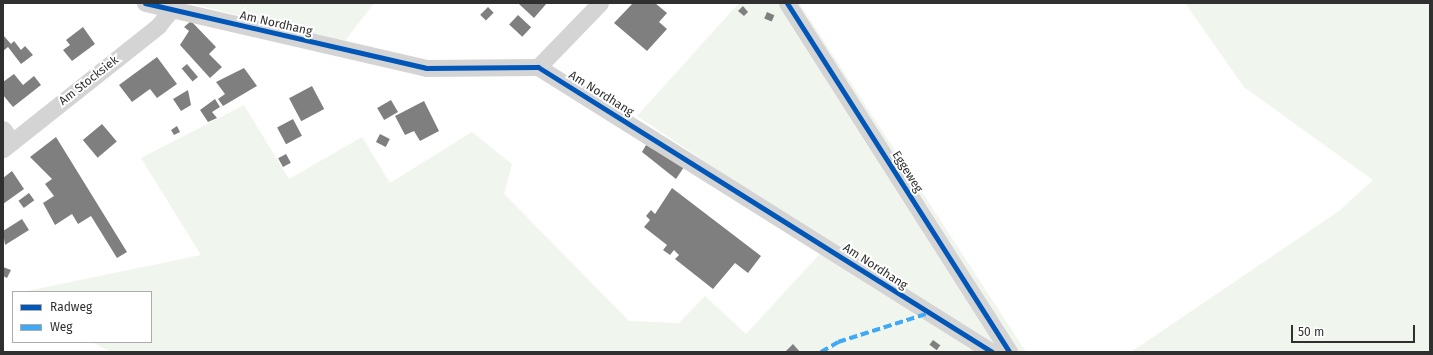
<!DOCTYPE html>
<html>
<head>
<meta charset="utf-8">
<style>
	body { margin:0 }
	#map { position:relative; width:1433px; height:355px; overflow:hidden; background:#fff; font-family:"Fira Sans",sans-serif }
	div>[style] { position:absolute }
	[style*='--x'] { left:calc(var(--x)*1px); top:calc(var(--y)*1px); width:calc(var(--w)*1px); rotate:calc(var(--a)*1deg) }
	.green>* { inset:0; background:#f0f5ed }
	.building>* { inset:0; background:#7f7f7f; transform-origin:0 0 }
	.minor>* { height:17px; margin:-8.5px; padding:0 8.5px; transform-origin:8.5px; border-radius:8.5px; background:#d4d4d4 }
	.quiet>* { height:4px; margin-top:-2px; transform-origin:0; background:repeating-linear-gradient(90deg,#3fa9f5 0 8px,transparent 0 12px) }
	.cycleway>* { height:5px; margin:-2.5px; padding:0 2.5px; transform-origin:2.5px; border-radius:2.5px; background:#0057b8 }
	span { translate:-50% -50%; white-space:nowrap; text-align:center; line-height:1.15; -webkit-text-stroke:4px #fff; paint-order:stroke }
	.street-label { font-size:12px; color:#303030 }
	.frame { position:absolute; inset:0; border:4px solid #303030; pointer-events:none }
	.legend { position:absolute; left:12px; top:291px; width:140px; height:52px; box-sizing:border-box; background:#fff; border:1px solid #acacac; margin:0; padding:5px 7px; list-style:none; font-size:12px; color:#303030 }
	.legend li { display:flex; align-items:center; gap:8px; height:20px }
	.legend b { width:20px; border:1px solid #acacac }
	.scale { position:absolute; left:1291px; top:325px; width:124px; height:18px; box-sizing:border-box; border:2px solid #303030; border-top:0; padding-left:5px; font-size:12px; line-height:14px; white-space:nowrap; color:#303030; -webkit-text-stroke:3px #fff; paint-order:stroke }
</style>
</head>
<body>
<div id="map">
	<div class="green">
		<div style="clip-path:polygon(188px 3px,374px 3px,345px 41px)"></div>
		<div style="clip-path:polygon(739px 3px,799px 3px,1026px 352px,111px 352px,92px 342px,151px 342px,151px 292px,22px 292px,201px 255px,141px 158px,244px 105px,289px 179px,362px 137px,390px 183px,472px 132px,512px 164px,504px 194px,629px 321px,679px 323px,705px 296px,746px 334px,829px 244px,637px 116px)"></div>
		<div style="clip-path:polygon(1185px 3px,1430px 3px,1430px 352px,1131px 352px,1339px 211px,1373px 180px,1244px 87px)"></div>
	</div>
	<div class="building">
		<div style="clip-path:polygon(518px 3px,547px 3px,534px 18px)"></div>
		<div style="clip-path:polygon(633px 3px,655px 3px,667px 13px,659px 22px,667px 29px,647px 51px,614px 23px)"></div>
		<div style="clip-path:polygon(743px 6px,748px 12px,744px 16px,738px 11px)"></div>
		<div style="left:488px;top:7px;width:8px;height:11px;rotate:45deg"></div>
		<div style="left:767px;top:12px;width:8px;height:7px;rotate:23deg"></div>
		<div style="left:518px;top:15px;width:18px;height:13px;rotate:43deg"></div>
		<div style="clip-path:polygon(191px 21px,216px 47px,209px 54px,222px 67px,210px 78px,180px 45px,189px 31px,184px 27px)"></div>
		<div style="clip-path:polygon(83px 27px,95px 44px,72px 61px,63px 50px,70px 45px,66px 40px)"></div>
		<div style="clip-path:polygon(3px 35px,11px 44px,14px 41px,21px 50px,25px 46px,33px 55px,21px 64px,8px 47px,3px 51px)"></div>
		<div style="clip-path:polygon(157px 57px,177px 84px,157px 98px,150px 89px,132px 102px,119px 85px)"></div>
		<div style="left:187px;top:64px;width:17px;height:7px;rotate:50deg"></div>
		<div style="clip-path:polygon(244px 68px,257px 86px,223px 106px,218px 99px,225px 94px,216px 82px)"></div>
		<div style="clip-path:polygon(14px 74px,23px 85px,34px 76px,41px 85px,13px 107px,3px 95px,3px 82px)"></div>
		<div style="left:312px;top:86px;width:26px;height:26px;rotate:62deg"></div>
		<div style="clip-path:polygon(188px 90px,191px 105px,181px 111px,173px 99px)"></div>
		<div style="clip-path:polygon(215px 99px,220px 107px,212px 112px,217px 118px,208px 122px,200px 110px)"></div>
		<div style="left:391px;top:100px;width:14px;height:16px;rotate:60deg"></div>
		<div style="clip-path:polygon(424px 101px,439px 131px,420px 141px,414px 131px,405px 135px,395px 116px)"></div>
		<div style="left:293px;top:119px;width:19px;height:18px;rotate:62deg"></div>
		<div style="left:102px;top:124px;width:23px;height:25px;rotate:50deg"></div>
		<div style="clip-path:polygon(177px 126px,180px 132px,174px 135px,171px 130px)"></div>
		<div style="left:380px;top:134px;width:11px;height:9px;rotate:27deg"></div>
		<div style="clip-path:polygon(56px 137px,127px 252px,117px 258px,91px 216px,78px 224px,72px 214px,55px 225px,43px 203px,54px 196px,45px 184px,52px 179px,30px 157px)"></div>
		<div style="clip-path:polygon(646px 145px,684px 167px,676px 179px,642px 152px)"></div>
		<div style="left:286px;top:154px;width:10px;height:9px;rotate:61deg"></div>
		<div style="clip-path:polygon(12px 171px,24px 189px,3px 204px,3px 178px)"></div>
		<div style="clip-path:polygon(672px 188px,761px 256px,748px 273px,735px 263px,713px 289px,675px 259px,679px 255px,674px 250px,670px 255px,663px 250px,667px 245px,644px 227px,650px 220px,646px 216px,651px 210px,655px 214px)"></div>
		<div style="left:29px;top:193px;width:9px;height:13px;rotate:54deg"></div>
		<div style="clip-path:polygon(22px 219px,29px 230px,5px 245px,3px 231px)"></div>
		<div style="clip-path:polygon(3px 267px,11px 270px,7px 278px,3px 276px)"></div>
		<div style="left:933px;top:340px;width:9px;height:6px;rotate:36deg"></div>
		<div style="clip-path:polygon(793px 344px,800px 352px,785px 352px)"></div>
	</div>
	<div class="minor">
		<div style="--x:145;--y:3;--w:288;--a:13"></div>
		<div style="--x:426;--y:68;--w:112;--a:-0.5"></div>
		<div style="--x:538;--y:67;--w:536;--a:32.12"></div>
		<div style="--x:787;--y:3;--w:414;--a:57.5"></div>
		<div style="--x:538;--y:67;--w:89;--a:-45.9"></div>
		<div style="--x:3;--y:129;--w:16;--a:55"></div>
		<div style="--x:3;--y:149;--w:198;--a:-38.4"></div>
		<div style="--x:158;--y:26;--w:21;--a:-51"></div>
	</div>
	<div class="quiet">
		<div style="--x:821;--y:352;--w:20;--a:-30"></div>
		<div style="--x:838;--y:342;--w:96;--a:-17.7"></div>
	</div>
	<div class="cycleway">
		<div style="--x:145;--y:3;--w:288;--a:13"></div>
		<div style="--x:426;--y:68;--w:112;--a:-0.5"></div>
		<div style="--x:538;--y:67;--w:536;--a:32.12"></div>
		<div style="--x:787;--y:3;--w:414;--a:57.5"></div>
	</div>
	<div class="street-label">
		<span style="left:276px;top:24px;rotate:13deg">Am Nordhang</span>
		<span style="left:89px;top:81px;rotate:-38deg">Am Stocksiek</span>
		<span style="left:601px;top:94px;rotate:32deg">Am Nordhang</span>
		<span style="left:907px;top:172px;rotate:58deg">Eggeweg</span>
		<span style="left:875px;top:267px;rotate:33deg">Am Nordhang</span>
	</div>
	<div class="frame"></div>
	<ul class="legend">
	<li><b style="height:5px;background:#0057b8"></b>Radweg</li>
	<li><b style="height:5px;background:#3fa9f5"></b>Weg</li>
	</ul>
	<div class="scale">50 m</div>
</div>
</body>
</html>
